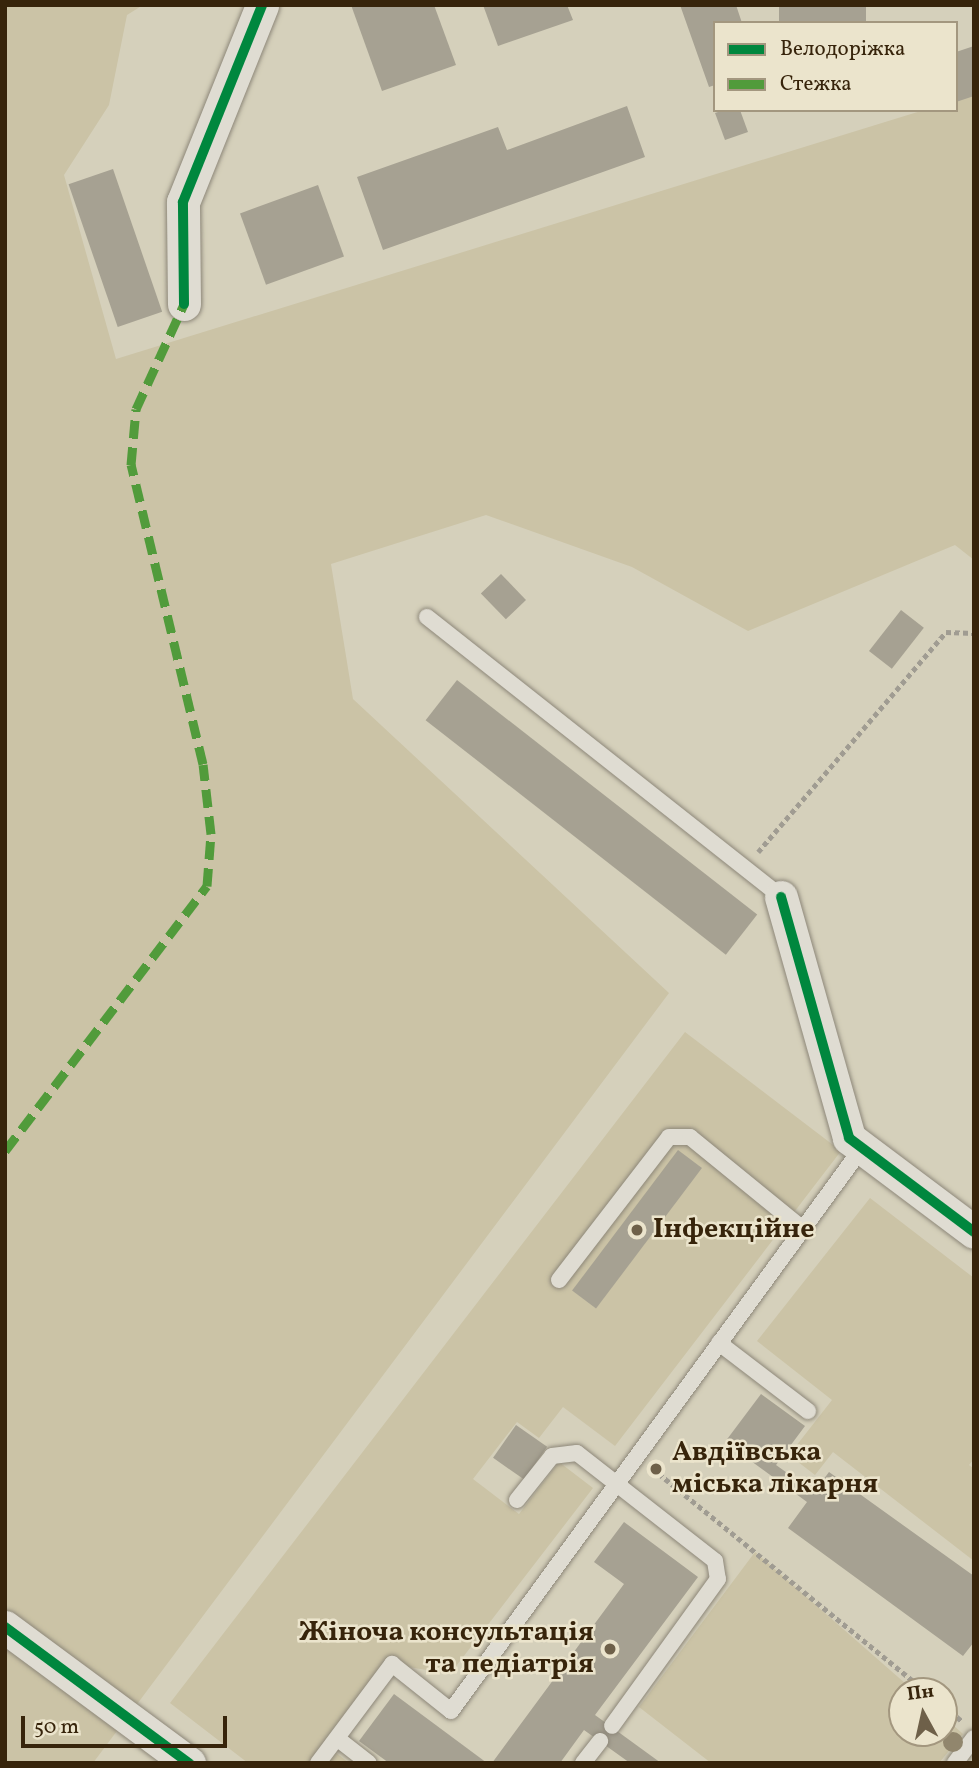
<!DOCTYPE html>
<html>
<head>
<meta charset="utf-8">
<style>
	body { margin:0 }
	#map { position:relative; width:979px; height:1768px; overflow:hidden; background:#d5d0bb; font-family:Vollkorn,serif }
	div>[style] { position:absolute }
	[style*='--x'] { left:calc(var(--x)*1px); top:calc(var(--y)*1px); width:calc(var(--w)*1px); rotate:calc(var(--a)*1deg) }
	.green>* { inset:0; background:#cbc3a6 }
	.building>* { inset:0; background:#a6a192; transform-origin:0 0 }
	.path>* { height:4.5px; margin-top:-2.25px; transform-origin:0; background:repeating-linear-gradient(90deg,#a09c92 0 5px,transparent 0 8.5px) }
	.roads { filter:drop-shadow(0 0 2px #8d8779) drop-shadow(0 0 2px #8d8779) }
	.lane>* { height:16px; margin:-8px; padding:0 8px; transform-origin:8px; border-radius:8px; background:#dfdcd2 }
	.street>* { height:33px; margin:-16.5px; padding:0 16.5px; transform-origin:16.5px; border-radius:16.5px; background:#dfdcd2 }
	.quiet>* { height:9px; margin-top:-4.5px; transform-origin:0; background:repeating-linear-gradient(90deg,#519b3b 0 18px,transparent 0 27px) }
	.cycleway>* { height:10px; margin:-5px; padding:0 5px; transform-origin:5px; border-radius:5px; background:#00873e }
	.trees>* { width:20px; height:20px; margin:-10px; border-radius:50%; background:#91866d }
	.dots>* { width:19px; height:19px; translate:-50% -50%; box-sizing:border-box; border:4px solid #ebe4cc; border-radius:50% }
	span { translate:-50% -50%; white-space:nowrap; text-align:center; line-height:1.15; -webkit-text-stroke:5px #ebe4cc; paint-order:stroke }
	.poi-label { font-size:28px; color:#37240b; font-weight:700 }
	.left { translate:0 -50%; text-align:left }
	.right { translate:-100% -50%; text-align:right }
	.frame { position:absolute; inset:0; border:7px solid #37240b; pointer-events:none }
	.legend { position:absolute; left:713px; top:21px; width:245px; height:91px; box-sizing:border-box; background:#ebe4cc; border:2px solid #a3977f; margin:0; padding:9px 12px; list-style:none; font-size:21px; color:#37240b }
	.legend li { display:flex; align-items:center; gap:14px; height:35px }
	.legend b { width:35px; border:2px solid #a3977f }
	.north { position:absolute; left:888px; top:1677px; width:70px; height:70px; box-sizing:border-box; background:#ebe4cc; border:2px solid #a3977f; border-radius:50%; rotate:352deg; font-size:19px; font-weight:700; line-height:28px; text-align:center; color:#37240b }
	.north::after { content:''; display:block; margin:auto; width:24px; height:32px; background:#6e6049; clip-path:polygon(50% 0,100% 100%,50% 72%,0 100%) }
	.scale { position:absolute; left:21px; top:1716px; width:206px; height:32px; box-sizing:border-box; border:4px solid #37240b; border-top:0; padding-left:9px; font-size:21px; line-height:24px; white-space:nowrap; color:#37240b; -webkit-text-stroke:5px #ebe4cc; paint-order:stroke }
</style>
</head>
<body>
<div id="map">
	<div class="green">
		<div style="clip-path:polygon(5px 5px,143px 5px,127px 15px,109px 105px,64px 175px,116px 359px,924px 110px,956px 110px,956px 100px,974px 95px,974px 560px,955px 545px,748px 631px,632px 567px,486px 515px,331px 564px,353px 699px,669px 993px,93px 1763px,5px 1763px)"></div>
		<div style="clip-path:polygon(685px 1032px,841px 1151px,615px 1446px,563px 1407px,539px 1438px,517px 1422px,473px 1479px,519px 1514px,559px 1462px,593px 1488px,450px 1674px,391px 1664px,330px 1748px,349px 1763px,248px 1763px,170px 1703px)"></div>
		<div style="clip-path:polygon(870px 1198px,974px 1278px,974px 1459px,969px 1465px,974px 1469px,974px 1561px,833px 1452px,815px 1475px,789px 1455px,832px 1400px,757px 1341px)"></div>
		<div style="clip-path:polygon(755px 1552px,914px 1691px,902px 1691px,902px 1733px,944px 1733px,944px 1717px,963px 1734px,939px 1763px,711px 1763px,639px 1707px)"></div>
	</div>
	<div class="building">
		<div style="clip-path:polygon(351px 5px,434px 5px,456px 65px,382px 91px)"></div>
		<div style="clip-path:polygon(483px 5px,567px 5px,573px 20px,498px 46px)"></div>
		<div style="clip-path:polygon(680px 5px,736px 5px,742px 23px,715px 23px,715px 85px,709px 87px)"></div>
		<div style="left:779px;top:5px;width:87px;height:19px"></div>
		<div style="clip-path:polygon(974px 46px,974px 96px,956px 102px,956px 52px)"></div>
		<div style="clip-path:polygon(627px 106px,645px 157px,383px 250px,357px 177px,498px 127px,507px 150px)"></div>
		<div style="clip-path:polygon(724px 110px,740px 110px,748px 132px,725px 140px,715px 113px)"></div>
		<div style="left:113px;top:169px;width:151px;height:47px;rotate:71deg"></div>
		<div style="left:318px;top:185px;width:76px;height:83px;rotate:70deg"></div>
		<div style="left:501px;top:574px;width:36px;height:28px;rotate:46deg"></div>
		<div style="left:901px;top:610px;width:29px;height:52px;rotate:38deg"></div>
		<div style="left:457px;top:680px;width:381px;height:51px;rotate:38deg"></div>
		<div style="left:678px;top:1150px;width:30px;height:176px;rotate:37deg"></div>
		<div style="clip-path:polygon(761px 1394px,805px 1426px,776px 1465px,814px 1492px,829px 1472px,974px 1576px,974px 1642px,963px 1656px,788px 1528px,807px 1502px,725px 1442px)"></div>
		<div style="left:516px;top:1425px;width:38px;height:40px;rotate:35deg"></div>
		<div style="clip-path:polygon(624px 1522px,698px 1577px,595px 1715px,661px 1763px,630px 1763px,584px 1730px,560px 1763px,492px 1763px,624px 1584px,594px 1562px)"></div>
		<div style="clip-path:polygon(394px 1694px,487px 1763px,389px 1763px,359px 1741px)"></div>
	</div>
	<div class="path">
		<div style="--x:758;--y:852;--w:289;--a:-49.5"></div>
		<div style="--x:946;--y:632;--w:28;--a:2"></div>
		<div style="--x:652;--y:1468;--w:353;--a:39.2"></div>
		<div style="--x:944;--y:1706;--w:23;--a:40"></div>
	</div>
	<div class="roads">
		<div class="lane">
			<div style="--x:427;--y:617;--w:451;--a:38.3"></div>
			<div style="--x:559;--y:1280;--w:180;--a:-52.4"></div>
			<div style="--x:669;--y:1137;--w:21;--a:0"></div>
			<div style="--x:690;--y:1137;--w:146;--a:39.2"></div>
			<div style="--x:719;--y:1343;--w:112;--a:37.4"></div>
			<div style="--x:517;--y:1500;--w:56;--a:-51.5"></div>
			<div style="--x:552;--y:1456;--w:25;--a:-7"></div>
			<div style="--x:577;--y:1453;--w:175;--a:38"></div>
			<div style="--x:715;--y:1561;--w:18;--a:81"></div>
			<div style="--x:718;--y:1579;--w:181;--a:125.8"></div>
			<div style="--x:338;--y:1739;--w:39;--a:38"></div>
			<div style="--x:318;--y:1763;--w:124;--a:-53.2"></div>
			<div style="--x:392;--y:1664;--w:75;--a:38.5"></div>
			<div style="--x:451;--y:1711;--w:697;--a:-53.87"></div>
			<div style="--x:583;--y:1763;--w:28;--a:-52"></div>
			<div style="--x:955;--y:1763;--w:31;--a:-53"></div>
		</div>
		<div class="street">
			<div style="--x:184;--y:304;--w:102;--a:-90.6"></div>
			<div style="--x:183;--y:202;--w:212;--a:-68.1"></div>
			<div style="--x:781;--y:897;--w:250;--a:74.2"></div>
			<div style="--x:849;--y:1138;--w:156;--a:36.9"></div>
			<div style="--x:5;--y:1627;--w:229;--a:36.5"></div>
		</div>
	</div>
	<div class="quiet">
		<div style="--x:5;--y:1151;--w:333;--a:-52.7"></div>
		<div style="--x:207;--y:886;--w:52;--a:-85.6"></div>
		<div style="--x:211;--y:834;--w:70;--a:-96.5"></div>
		<div style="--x:203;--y:764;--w:308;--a:-103.5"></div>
		<div style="--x:131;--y:465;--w:56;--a:-84.9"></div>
		<div style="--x:136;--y:409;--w:115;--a:-65.4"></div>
	</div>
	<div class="cycleway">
		<div style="--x:184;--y:304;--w:102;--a:-90.6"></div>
		<div style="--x:183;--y:202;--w:212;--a:-68.1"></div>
		<div style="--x:781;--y:897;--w:250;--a:74.2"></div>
		<div style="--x:849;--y:1138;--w:156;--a:36.9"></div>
		<div style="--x:5;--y:1627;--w:229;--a:36.5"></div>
	</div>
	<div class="trees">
		<div style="left:953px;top:1742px"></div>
	</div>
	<div class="dots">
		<div style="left:637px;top:1230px;background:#6e6049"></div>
		<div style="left:656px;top:1469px;background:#6e6049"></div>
		<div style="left:610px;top:1649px;background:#6e6049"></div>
	</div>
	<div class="poi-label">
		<span class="left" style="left:653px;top:1230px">Інфекційне</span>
		<span class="left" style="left:672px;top:1469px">Авдіївська<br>міська лікарня</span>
		<span class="right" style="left:594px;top:1649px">Жіноча консультація<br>та педіатрія</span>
	</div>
	<div class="frame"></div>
	<ul class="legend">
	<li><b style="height:9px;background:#00873e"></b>Велодоріжка</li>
	<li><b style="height:9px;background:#519b3b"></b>Стежка</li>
	</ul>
	<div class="north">Пн</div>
	<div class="scale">50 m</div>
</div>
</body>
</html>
